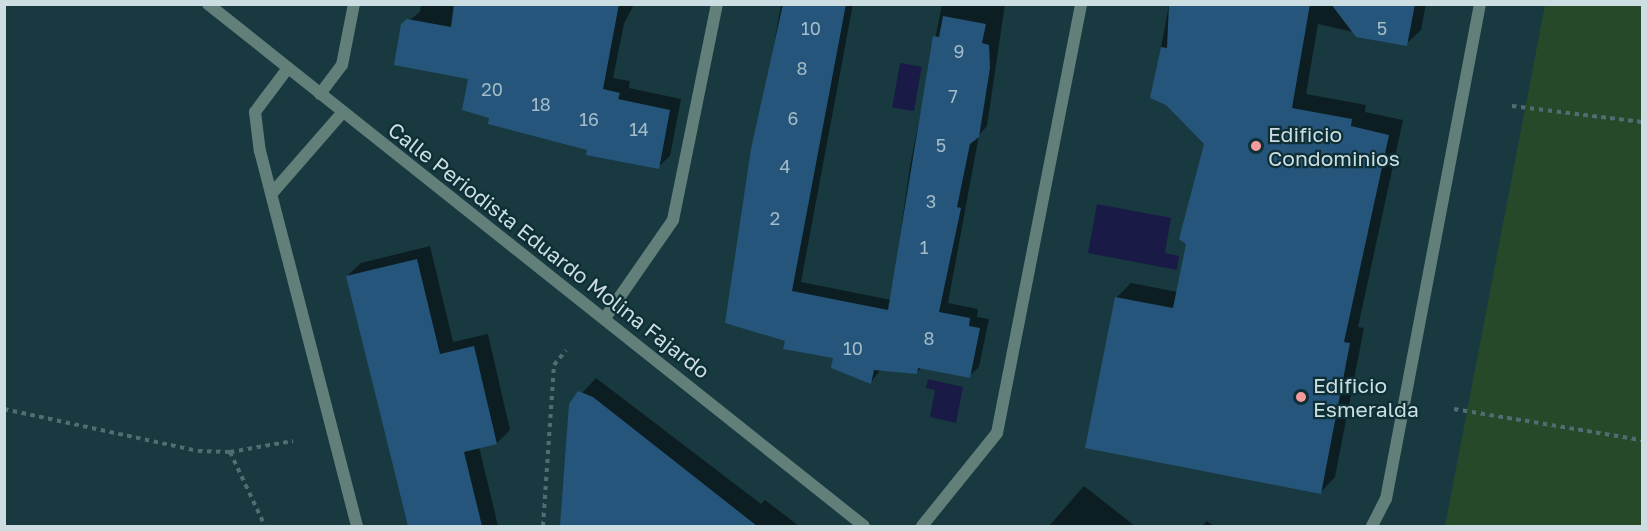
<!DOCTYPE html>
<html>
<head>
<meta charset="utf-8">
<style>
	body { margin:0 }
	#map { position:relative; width:1647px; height:531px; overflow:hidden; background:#183940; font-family:"Golos Text",sans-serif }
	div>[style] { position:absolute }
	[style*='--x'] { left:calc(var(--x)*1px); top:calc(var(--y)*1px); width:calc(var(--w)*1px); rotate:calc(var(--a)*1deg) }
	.green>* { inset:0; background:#264a29 }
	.water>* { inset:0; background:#1a1a46; transform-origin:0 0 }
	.shadow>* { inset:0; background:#0007 }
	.building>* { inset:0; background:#26557b }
	.path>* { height:4px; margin-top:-2px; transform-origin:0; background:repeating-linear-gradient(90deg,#506d73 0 4.5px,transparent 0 9px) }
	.minor>* { height:12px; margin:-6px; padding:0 6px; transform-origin:6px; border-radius:6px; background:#628079 }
	.tertiary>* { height:12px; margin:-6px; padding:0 6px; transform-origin:6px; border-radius:6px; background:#628079 }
	.dots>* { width:16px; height:16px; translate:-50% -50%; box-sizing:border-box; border:3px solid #0d2f35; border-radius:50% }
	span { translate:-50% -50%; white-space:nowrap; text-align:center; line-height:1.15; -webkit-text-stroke:4.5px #0d2f35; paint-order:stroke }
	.number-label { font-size:18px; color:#a2bcc8 }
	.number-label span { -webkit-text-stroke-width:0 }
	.poi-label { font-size:21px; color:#ccdee2 }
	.left { translate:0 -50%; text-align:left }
	.street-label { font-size:21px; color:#ccdee2 }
	.frame { position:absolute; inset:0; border:6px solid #ccdee2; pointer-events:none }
</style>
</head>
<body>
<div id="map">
	<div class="green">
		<div style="clip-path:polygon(1545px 5px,1642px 5px,1642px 526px,1445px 526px)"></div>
	</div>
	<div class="water">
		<div style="left:900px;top:63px;width:22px;height:45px;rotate:10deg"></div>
		<div style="clip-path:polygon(1097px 204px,1171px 218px,1165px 253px,1179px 256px,1177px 270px,1088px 253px)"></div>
		<div style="clip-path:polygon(928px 379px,963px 387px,956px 423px,930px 417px,935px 390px,926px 388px)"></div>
	</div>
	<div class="shadow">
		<div style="clip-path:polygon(421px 4px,634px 4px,624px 24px,613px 78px,630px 81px,629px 88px,681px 99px,670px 156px,658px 167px,491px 117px,470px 78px,403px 25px,420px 12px)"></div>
		<div style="clip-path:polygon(781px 4px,853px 4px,801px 282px,891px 300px,910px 166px,942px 4px,1005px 4px,987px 126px,979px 135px,948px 303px,978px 309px,977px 317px,989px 319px,979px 367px,969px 376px,922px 367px,917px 372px,881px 369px,871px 382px,835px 357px,727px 322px)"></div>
		<div style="clip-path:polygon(1169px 4px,1426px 4px,1421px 30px,1406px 44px,1318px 24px,1306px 94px,1366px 105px,1365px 112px,1403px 120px,1358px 327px,1364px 328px,1335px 477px,1321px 492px,1116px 298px,1131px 283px,1178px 292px,1205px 143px,1167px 104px,1152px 97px)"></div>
		<div style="clip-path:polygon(430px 246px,453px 342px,488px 334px,510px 430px,497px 443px,479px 447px,498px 526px,410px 526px,347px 276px,361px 263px)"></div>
		<div style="clip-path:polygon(596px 378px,761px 504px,765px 500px,799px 526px,562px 526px,571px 405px)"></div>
		<div style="clip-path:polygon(1084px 486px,1135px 526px,1049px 526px)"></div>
		<div style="clip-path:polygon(1207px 521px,1214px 526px,1202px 526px)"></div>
	</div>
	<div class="building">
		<div style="clip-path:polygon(454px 4px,619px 4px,603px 89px,620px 93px,618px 99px,670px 110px,659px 169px,586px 155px,587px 150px,488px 124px,489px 118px,462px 110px,468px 79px,394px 65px,401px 24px,407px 19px,451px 27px)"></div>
		<div style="clip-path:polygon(783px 4px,846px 4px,792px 291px,888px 310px,933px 36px,939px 37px,943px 16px,986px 24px,982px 43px,989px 45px,990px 68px,979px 137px,970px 144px,957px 207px,961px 208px,939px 312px,970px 318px,969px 326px,980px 328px,970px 378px,918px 368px,917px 374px,874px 370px,871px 384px,831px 368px,833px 358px,783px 349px,785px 341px,725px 323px,751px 149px)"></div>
		<div style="clip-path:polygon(1169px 4px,1310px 4px,1292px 108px,1352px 119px,1351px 126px,1389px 135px,1344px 342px,1350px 343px,1321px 494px,1085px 448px,1115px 297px,1173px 308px,1186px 244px,1179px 239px,1204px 144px,1166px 105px,1150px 98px,1161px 47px,1167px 48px)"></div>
		<div style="clip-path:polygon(1331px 4px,1415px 4px,1407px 46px,1356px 37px)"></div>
		<div style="clip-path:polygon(417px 259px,440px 354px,474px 346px,497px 444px,464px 452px,482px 526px,408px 526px,346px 276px)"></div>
		<div style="clip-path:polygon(578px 391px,593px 397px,757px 526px,560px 526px,569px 404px)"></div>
	</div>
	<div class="path">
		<div style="--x:1512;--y:106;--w:131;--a:7"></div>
		<div style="--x:4;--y:409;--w:198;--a:12.2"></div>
		<div style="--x:198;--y:451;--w:32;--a:2"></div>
		<div style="--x:230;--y:452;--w:64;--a:-9.9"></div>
		<div style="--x:1454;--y:409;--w:191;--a:9.4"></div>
		<div style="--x:230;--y:452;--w:82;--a:64.7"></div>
		<div style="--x:543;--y:526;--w:161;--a:-86.1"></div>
		<div style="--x:554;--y:365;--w:19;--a:-51"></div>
	</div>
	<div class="minor">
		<div style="--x:320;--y:94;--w:36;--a:-53"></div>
		<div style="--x:342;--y:65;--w:62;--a:-78.9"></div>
		<div style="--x:605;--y:318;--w:119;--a:-55.2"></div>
		<div style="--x:673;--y:220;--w:220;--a:-78.5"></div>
	</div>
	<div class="tertiary">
		<div style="--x:208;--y:4;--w:838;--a:38.51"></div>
		<div style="--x:288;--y:68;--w:55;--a:126.9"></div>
		<div style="--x:255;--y:112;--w:39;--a:83"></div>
		<div style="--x:260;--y:151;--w:387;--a:75.5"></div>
		<div style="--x:274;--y:191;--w:105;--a:-48.9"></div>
		<div style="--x:922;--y:526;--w:119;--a:-51.1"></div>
		<div style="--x:997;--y:433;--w:437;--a:-78.9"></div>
		<div style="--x:1372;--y:526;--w:30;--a:-63"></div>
		<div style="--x:1386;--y:499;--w:504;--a:-79.25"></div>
	</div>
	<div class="dots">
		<div style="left:1256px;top:146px;background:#f59b9d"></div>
		<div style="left:1301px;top:397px;background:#f59b9d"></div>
	</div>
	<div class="number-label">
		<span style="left:811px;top:28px">10</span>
		<span style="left:1382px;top:28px">5</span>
		<span style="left:959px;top:51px">9</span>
		<span style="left:802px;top:68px">8</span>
		<span style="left:492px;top:89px">20</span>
		<span style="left:953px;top:96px">7</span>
		<span style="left:541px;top:104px">18</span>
		<span style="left:793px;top:118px">6</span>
		<span style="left:589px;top:119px">16</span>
		<span style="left:639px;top:129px">14</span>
		<span style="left:941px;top:145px">5</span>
		<span style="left:785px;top:166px">4</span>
		<span style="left:931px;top:201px">3</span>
		<span style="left:775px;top:218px">2</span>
		<span style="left:924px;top:247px">1</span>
		<span style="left:929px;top:338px">8</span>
		<span style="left:853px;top:348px">10</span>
	</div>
	<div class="poi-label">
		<span class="left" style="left:1268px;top:146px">Edificio<br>Condominios</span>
		<span class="left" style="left:1313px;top:397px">Edificio<br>Esmeralda</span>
	</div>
	<div class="street-label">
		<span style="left:549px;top:250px;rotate:38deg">Calle Periodista Eduardo Molina Fajardo</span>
	</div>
	<div class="frame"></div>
</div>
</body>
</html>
